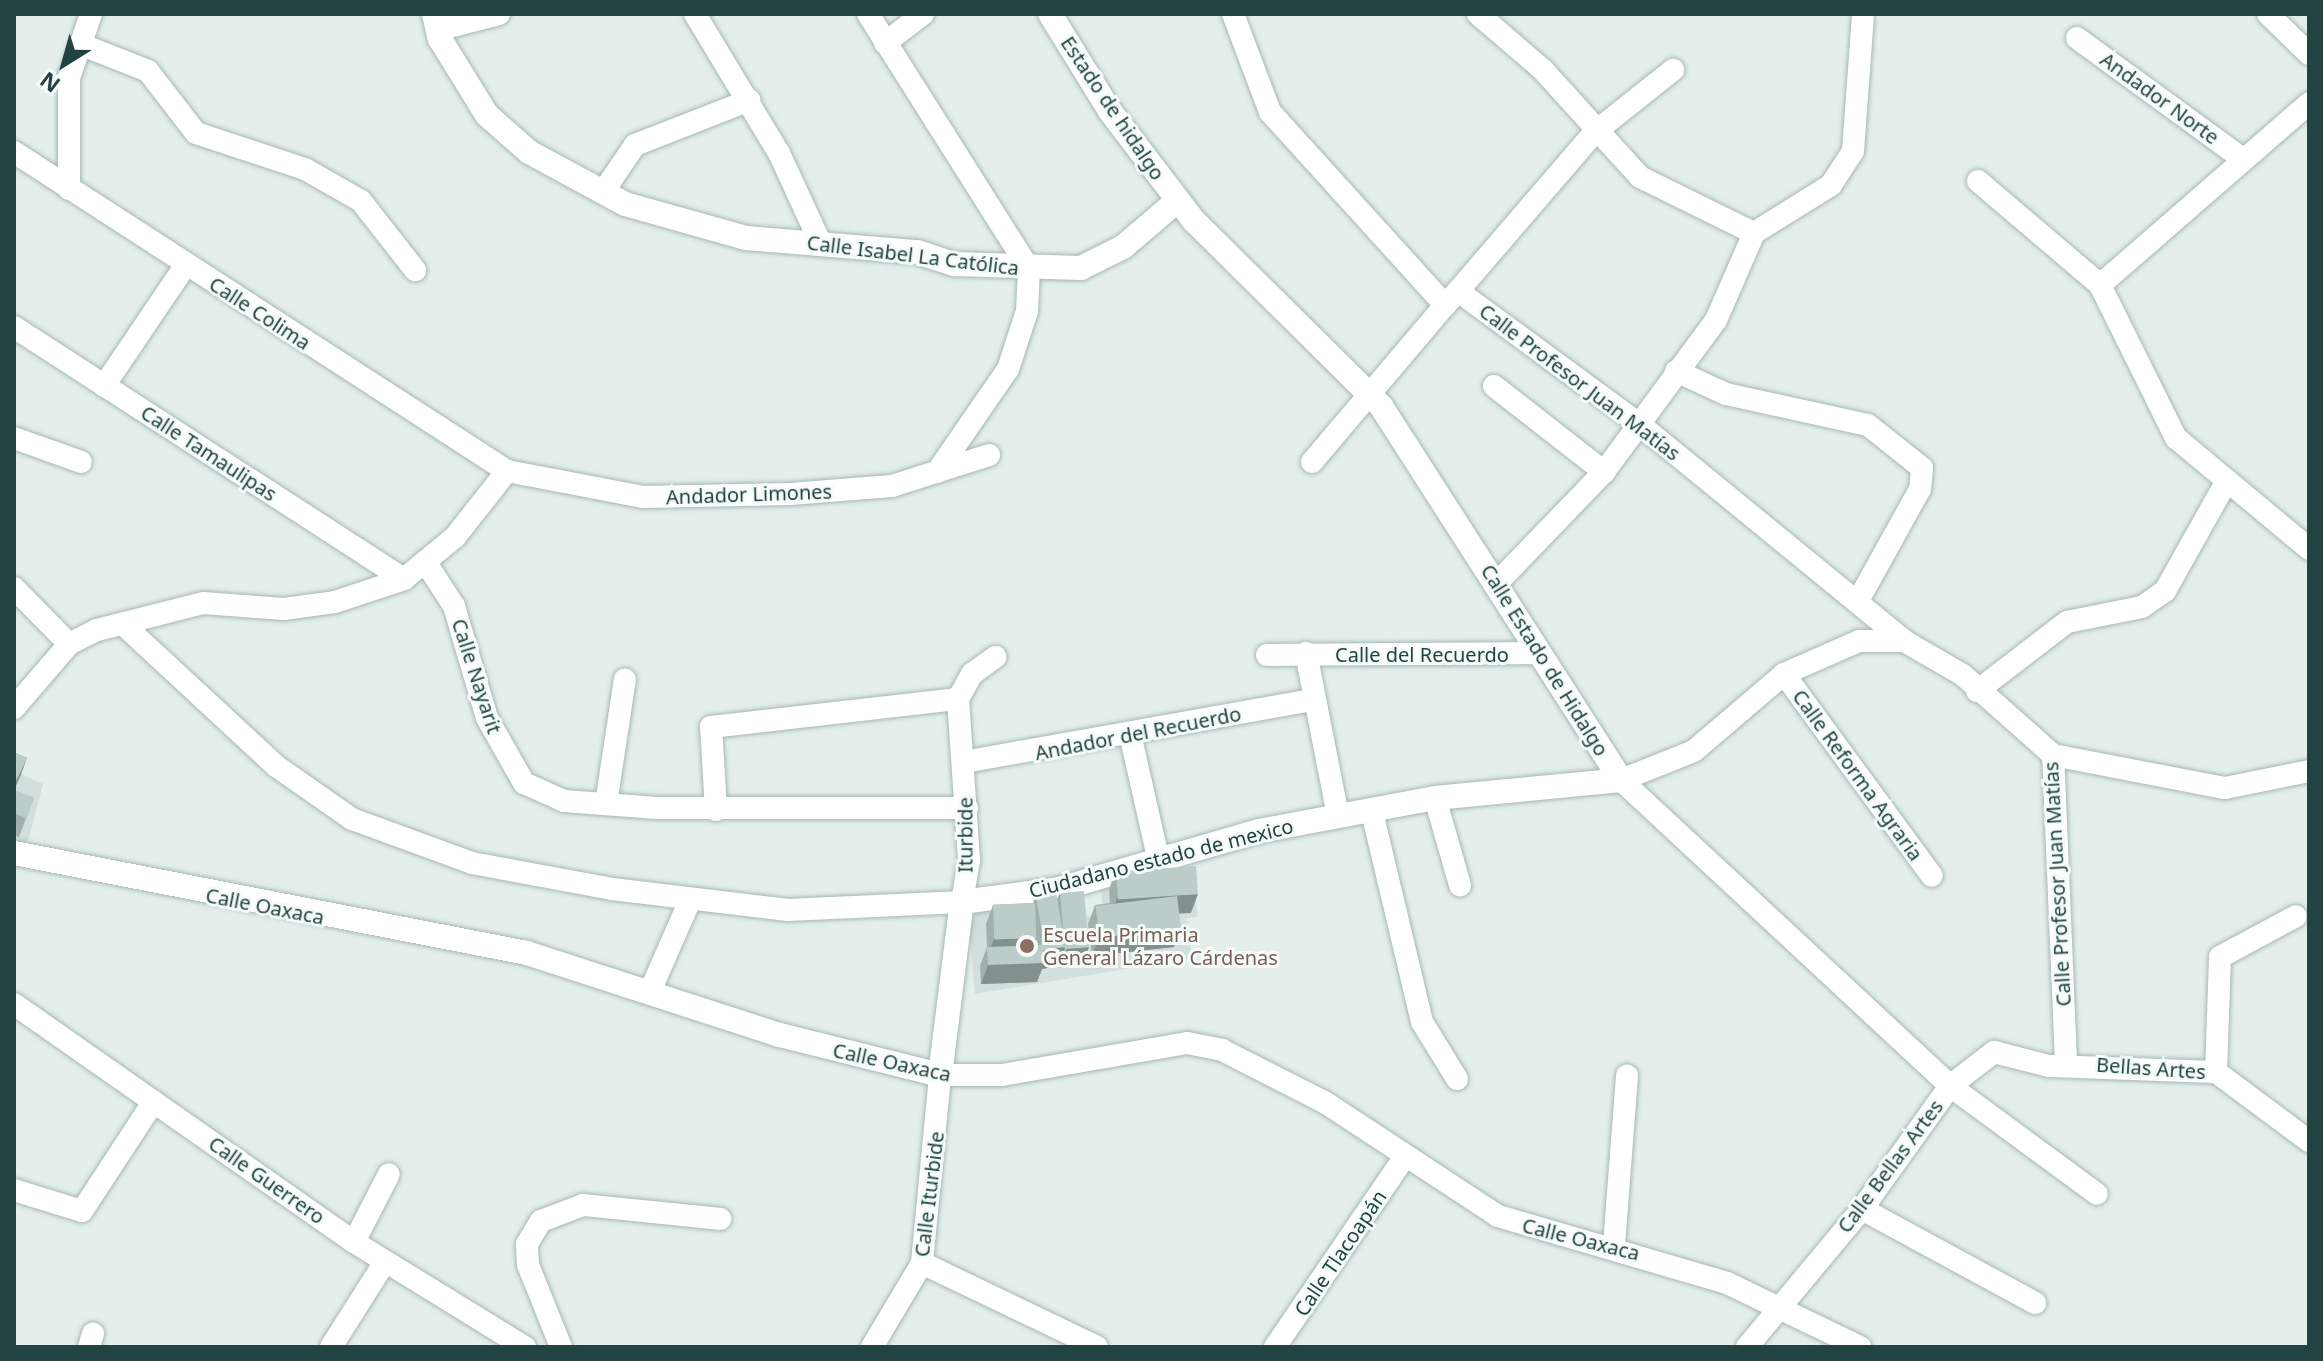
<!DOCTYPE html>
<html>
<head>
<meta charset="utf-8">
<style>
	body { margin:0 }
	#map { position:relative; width:2323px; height:1361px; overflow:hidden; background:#e4efec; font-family:"Noto Sans",sans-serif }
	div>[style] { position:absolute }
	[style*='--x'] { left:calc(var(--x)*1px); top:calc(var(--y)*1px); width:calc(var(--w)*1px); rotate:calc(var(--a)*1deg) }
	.built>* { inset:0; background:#d2dfdd }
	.roads { filter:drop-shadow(0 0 2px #a6b8b5) drop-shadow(0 0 2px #a6b8b5) }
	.minor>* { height:22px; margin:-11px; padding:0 11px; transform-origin:11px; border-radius:11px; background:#fff }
	.tertiary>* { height:24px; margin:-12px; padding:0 12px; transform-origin:12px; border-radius:12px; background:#fff }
	.wall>* { inset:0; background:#a2b0ad }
	.shaded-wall>* { inset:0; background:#84908d }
	.building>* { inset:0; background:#bccdc9; transform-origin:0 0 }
	.dots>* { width:22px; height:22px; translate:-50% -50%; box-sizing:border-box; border:4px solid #f5fbf9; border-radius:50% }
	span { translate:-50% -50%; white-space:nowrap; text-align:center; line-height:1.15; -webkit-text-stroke:6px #f5fbf9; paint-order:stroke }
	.street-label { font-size:20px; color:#214341 }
	.education-label { font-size:20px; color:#785e54 }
	.left { translate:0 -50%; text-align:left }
	.frame { position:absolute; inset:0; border:16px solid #214341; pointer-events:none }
	.north { position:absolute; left:24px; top:24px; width:80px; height:80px; -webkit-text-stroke:6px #f5fbf9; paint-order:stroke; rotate:217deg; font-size:22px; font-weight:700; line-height:32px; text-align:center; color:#214341 }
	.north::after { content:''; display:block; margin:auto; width:28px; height:36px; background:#214341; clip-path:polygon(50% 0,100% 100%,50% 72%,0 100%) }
</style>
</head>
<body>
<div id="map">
	<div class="built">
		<div style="clip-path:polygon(14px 771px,43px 784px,26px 849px,14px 846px)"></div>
		<div style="clip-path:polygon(1192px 873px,1198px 917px,1187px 918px,1192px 958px,975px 994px,968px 913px,1079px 901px,1081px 917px,1103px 914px,1100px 884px)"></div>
	</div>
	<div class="roads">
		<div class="minor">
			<div style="--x:695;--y:14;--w:162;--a:58.9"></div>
			<div style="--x:779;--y:153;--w:96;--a:65.3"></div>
			<div style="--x:868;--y:14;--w:302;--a:57.7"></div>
			<div style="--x:1029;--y:269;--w:42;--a:92.7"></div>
			<div style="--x:1027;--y:311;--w:61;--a:108.1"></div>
			<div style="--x:1008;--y:369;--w:125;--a:124.6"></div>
			<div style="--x:1233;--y:14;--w:105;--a:69.3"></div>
			<div style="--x:1270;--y:112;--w:261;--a:47.8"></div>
			<div style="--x:1445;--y:305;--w:19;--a:-47"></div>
			<div style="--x:1458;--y:291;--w:223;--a:36.3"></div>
			<div style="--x:1638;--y:423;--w:344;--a:39.3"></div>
			<div style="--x:1478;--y:14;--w:86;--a:40.7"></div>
			<div style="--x:1543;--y:70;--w:144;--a:47.8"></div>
			<div style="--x:1640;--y:177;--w:127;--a:26.2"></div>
			<div style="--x:2268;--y:14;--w:57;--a:44.3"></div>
			<div style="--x:437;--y:30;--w:64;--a:-14.5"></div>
			<div style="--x:2077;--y:38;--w:205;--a:36.1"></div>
			<div style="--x:885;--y:43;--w:48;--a:-37.3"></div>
			<div style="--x:85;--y:46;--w:68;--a:21.6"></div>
			<div style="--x:148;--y:71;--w:78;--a:52.3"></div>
			<div style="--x:196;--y:133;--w:115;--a:18.3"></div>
			<div style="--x:305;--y:169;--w:64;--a:29.7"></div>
			<div style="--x:361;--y:201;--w:88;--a:52"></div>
			<div style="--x:14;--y:152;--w:587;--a:32.91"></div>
			<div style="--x:507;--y:471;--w:138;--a:10.8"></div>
			<div style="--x:643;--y:497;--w:147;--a:-1.2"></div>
			<div style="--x:790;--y:494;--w:102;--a:-4.5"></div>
			<div style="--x:892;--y:486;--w:102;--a:-17.7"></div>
			<div style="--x:1978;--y:181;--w:160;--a:40.4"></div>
			<div style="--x:2100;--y:285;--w:171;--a:63.6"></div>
			<div style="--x:2176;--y:438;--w:173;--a:39.8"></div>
			<div style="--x:69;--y:189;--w:111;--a:-90"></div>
			<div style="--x:69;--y:78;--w:68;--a:-71"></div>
			<div style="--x:603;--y:192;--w:57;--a:-55.8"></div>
			<div style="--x:635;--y:145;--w:123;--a:-21.4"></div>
			<div style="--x:1754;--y:233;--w:91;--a:-31.9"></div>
			<div style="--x:1831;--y:185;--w:40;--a:-57.1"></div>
			<div style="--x:1853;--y:151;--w:137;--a:-85.8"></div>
			<div style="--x:2100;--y:285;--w:277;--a:-41"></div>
			<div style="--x:1458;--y:291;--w:210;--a:-49.3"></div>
			<div style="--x:1595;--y:132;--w:100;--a:-38.5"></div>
			<div style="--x:14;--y:327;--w:464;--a:32.9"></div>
			<div style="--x:1676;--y:371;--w:55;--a:24.7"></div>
			<div style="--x:1726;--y:394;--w:145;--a:12.3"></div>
			<div style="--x:1868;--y:425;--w:69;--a:38.5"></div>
			<div style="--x:1922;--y:468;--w:21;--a:95"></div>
			<div style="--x:1920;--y:489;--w:128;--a:119"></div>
			<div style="--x:104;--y:386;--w:145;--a:-56"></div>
			<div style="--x:1494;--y:386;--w:140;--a:38"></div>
			<div style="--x:14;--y:438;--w:71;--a:19.7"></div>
			<div style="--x:1312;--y:462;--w:206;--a:-49.7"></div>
			<div style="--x:428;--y:566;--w:48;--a:57"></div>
			<div style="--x:454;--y:606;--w:117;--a:73.6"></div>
			<div style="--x:487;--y:718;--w:75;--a:60.4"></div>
			<div style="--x:524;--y:783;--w:44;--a:24.2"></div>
			<div style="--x:564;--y:801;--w:93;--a:4.3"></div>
			<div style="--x:657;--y:808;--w:310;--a:0"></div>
			<div style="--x:1497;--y:583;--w:154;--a:-46.1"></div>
			<div style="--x:1604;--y:472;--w:189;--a:-53.6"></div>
			<div style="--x:1716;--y:320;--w:95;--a:-66.4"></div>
			<div style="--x:14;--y:588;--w:78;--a:45.5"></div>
			<div style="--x:127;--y:628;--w:203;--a:42.8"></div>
			<div style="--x:276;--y:766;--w:93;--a:34.9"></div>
			<div style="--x:352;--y:819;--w:128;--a:20.1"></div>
			<div style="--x:472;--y:863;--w:142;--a:10.5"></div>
			<div style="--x:612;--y:889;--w:177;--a:6.8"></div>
			<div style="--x:788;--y:910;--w:174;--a:-2.6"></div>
			<div style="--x:962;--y:902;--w:43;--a:-80.5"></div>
			<div style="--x:969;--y:860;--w:161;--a:-93.9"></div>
			<div style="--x:958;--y:699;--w:29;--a:-61"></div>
			<div style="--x:972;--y:674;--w:29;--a:-36"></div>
			<div style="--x:1306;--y:653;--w:166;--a:78.9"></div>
			<div style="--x:1267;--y:655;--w:271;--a:-0.4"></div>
			<div style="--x:1784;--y:674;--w:250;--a:53.8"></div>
			<div style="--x:1977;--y:691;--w:113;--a:-37.5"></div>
			<div style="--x:2067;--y:622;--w:76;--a:-11.3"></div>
			<div style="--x:2142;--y:607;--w:28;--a:-35"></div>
			<div style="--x:2165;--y:591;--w:123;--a:-60.7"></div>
			<div style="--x:14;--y:708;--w:84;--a:-49.3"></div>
			<div style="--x:69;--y:644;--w:31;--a:-27"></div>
			<div style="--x:97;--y:630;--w:109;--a:-14.3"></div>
			<div style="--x:203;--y:603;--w:81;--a:4.2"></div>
			<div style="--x:284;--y:609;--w:51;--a:-7.8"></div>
			<div style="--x:335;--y:602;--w:73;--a:-18.4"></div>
			<div style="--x:404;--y:579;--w:66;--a:-39.5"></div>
			<div style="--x:455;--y:537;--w:84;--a:-51.8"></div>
			<div style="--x:1130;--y:734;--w:126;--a:77.2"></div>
			<div style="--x:2053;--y:755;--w:175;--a:10.9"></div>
			<div style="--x:2225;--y:788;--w:86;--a:-11.4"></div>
			<div style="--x:964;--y:762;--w:353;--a:-10.1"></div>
			<div style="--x:1435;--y:798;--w:91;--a:74"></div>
			<div style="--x:606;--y:804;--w:126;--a:-81.4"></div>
			<div style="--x:716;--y:810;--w:83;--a:-93.4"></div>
			<div style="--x:711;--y:727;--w:249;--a:-6.5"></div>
			<div style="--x:1372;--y:812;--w:216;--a:76.6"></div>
			<div style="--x:1422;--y:1022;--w:67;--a:58.4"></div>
			<div style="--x:651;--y:989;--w:97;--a:-66.3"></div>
			<div style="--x:14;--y:1004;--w:415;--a:35"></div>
			<div style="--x:354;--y:1242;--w:201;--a:31.6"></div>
			<div style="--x:2066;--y:1062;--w:307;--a:-92.4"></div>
			<div style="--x:2053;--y:755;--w:120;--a:-138.4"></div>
			<div style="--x:1963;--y:675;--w:68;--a:-150"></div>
			<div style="--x:1904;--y:641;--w:45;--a:180"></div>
			<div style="--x:1859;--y:641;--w:82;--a:156.3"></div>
			<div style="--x:1784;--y:674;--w:118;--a:139.5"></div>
			<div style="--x:1694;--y:751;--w:79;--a:158.3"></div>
			<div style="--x:1621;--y:780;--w:449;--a:42.9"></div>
			<div style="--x:1950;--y:1086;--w:182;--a:36.3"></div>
			<div style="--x:2216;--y:1072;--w:115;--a:-88"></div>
			<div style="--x:2220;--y:957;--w:86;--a:-28.3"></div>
			<div style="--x:14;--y:1190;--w:71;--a:17.2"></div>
			<div style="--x:82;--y:1211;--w:131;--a:-56.8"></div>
			<div style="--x:1862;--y:1209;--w:197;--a:28.5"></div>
			<div style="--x:354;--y:1242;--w:76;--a:-62.8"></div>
			<div style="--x:1614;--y:1245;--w:170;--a:-85.6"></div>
			<div style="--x:922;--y:1263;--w:194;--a:25.6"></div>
			<div style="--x:89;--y:1347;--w:14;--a:-73"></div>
			<div style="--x:331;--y:1347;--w:101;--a:-57.6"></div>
			<div style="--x:561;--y:1347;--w:88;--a:-111.9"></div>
			<div style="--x:528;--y:1265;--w:21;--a:-93"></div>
			<div style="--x:527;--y:1244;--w:27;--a:-59"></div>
			<div style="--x:541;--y:1221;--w:45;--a:-20.9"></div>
			<div style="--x:583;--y:1205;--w:138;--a:5.8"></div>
			<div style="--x:872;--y:1347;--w:98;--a:-59.2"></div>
			<div style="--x:922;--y:1263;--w:189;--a:-84.5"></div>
			<div style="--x:940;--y:1075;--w:62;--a:0"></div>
			<div style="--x:1002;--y:1075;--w:188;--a:-9.8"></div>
			<div style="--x:1187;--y:1043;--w:36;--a:11"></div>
			<div style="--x:1222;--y:1050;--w:117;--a:27"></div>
			<div style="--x:1326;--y:1103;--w:206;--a:33.3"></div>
			<div style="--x:1498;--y:1216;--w:239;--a:16.3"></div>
			<div style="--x:1727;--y:1283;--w:148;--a:25.7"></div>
			<div style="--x:1275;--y:1347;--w:229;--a:-55.7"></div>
			<div style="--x:1747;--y:1347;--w:180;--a:-50.2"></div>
			<div style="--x:1862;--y:1209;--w:151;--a:-54.4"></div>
			<div style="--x:1950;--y:1086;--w:56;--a:-37.7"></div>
			<div style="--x:1994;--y:1052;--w:57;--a:14.3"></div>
			<div style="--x:2049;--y:1066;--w:167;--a:2.1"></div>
			<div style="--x:2216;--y:1072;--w:116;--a:36.6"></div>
		</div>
		<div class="tertiary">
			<div style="--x:434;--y:14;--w:26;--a:77"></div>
			<div style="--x:440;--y:39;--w:89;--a:58.3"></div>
			<div style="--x:487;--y:115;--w:56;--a:41.4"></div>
			<div style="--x:529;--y:152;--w:109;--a:28.4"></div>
			<div style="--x:625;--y:204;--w:126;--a:15.7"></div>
			<div style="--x:746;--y:238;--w:172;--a:4.7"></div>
			<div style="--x:917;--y:252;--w:40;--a:18"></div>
			<div style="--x:955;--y:264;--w:126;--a:1.8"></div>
			<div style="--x:1081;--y:268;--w:47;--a:-26.6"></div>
			<div style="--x:1123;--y:247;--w:71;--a:-40.4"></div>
			<div style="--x:14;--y:853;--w:523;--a:11.03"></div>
			<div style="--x:527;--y:953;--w:266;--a:18"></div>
			<div style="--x:780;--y:1035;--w:165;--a:14"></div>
			<div style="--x:940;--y:1075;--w:174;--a:-82.8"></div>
			<div style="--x:962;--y:902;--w:98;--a:-7.6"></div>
			<div style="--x:1059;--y:889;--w:208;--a:-16.2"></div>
			<div style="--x:1259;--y:831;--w:179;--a:-10.6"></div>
			<div style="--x:1435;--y:798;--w:187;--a:-5.5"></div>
			<div style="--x:1621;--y:780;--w:444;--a:-122.7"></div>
			<div style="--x:1381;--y:406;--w:263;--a:-135.3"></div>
			<div style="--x:1194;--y:221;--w:138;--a:-127.4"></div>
			<div style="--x:1110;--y:111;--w:114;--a:-121.7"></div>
		</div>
	</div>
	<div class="wall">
		<div style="clip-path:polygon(14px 752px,27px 758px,14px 790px,34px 798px,19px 837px,14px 835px)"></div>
		<div style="clip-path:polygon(1116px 870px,1191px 913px,1179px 913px,1174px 947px,1092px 956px,1088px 924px,1095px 905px,1110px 903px,1109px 889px)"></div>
		<div style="clip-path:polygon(1060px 892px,1082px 966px,1060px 968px,1059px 962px,1058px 966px,1042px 969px,1037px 982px,981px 984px,980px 966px,987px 947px,986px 924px,993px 905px,1033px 903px,1036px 895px,1057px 899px)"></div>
	</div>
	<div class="shaded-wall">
		<div style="clip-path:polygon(27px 758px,20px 777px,14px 790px,17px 779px)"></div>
		<div style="clip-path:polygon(1198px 894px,1191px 913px,1111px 917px,1117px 898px)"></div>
		<div style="clip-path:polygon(1181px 928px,1174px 947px,1092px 956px,1099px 937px)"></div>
		<div style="clip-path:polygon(1036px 938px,1029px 957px,987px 958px,994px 939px)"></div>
		<div style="clip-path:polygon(1065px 947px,1058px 966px,1042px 969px,1037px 982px,981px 984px,988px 965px,1043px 950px)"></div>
		<div style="clip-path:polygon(1089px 947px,1082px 966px,1060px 968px,1067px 949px)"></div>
	</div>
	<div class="building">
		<div style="clip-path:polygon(14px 752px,27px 758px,17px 779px,14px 778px)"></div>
		<div style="clip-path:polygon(14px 790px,34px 798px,26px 818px,14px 813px)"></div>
		<div style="left:1196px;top:866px;width:28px;height:80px;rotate:86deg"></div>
		<div style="left:1084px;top:891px;width:56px;height:24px;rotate:85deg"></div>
		<div style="clip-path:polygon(1056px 892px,1065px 947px,1043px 950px,1044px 963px,988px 965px,987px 947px,1044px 945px,1036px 895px)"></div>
		<div style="left:1177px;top:896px;width:32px;height:82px;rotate:83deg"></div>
		<div style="left:1035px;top:903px;width:35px;height:42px;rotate:88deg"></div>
	</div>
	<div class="dots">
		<div style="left:1027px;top:946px;background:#8d6e63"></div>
	</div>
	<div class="street-label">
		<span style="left:2160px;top:98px;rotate:36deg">Andador Norte</span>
		<span style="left:1113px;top:108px;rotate:56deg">Estado de hidalgo</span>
		<span style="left:913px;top:255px;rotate:7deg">Calle Isabel La Católica</span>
		<span style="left:260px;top:313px;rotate:33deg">Calle Colima</span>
		<span style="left:1580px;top:382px;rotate:37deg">Calle Profesor Juan Matías</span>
		<span style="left:209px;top:453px;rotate:33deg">Calle Tamaulipas</span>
		<span style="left:749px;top:494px;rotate:-2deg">Andador Limones</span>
		<span style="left:1422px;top:654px">Calle del Recuerdo</span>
		<span style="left:1545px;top:660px;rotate:58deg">Calle Estado de Hidalgo</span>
		<span style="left:477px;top:676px;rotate:72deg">Calle Nayarit</span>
		<span style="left:1138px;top:733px;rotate:-11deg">Andador del Recuerdo</span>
		<span style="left:1858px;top:775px;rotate:54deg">Calle Reforma Agraria</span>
		<span style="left:965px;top:835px;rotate:-90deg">Iturbide</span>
		<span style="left:1161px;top:858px;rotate:-14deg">Ciudadano estado de mexico</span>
		<span style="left:2057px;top:884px;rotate:-93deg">Calle Profesor Juan Matías</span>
		<span style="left:265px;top:906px;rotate:11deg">Calle Oaxaca</span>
		<span style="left:892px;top:1062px;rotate:12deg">Calle Oaxaca</span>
		<span style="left:2151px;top:1068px;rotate:4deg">Bellas Artes</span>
		<span style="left:1890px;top:1166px;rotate:-53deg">Calle Bellas Artes</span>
		<span style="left:267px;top:1180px;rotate:35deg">Calle Guerrero</span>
		<span style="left:929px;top:1194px;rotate:-83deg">Calle Iturbide</span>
		<span style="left:1581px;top:1239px;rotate:14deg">Calle Oaxaca</span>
		<span style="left:1340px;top:1253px;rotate:-56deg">Calle Tlacoapán</span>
	</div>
	<div class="education-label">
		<span class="left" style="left:1043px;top:946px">Escuela Primaria<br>General Lázaro Cárdenas</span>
	</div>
	<div class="frame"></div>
	<div class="north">N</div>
</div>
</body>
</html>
